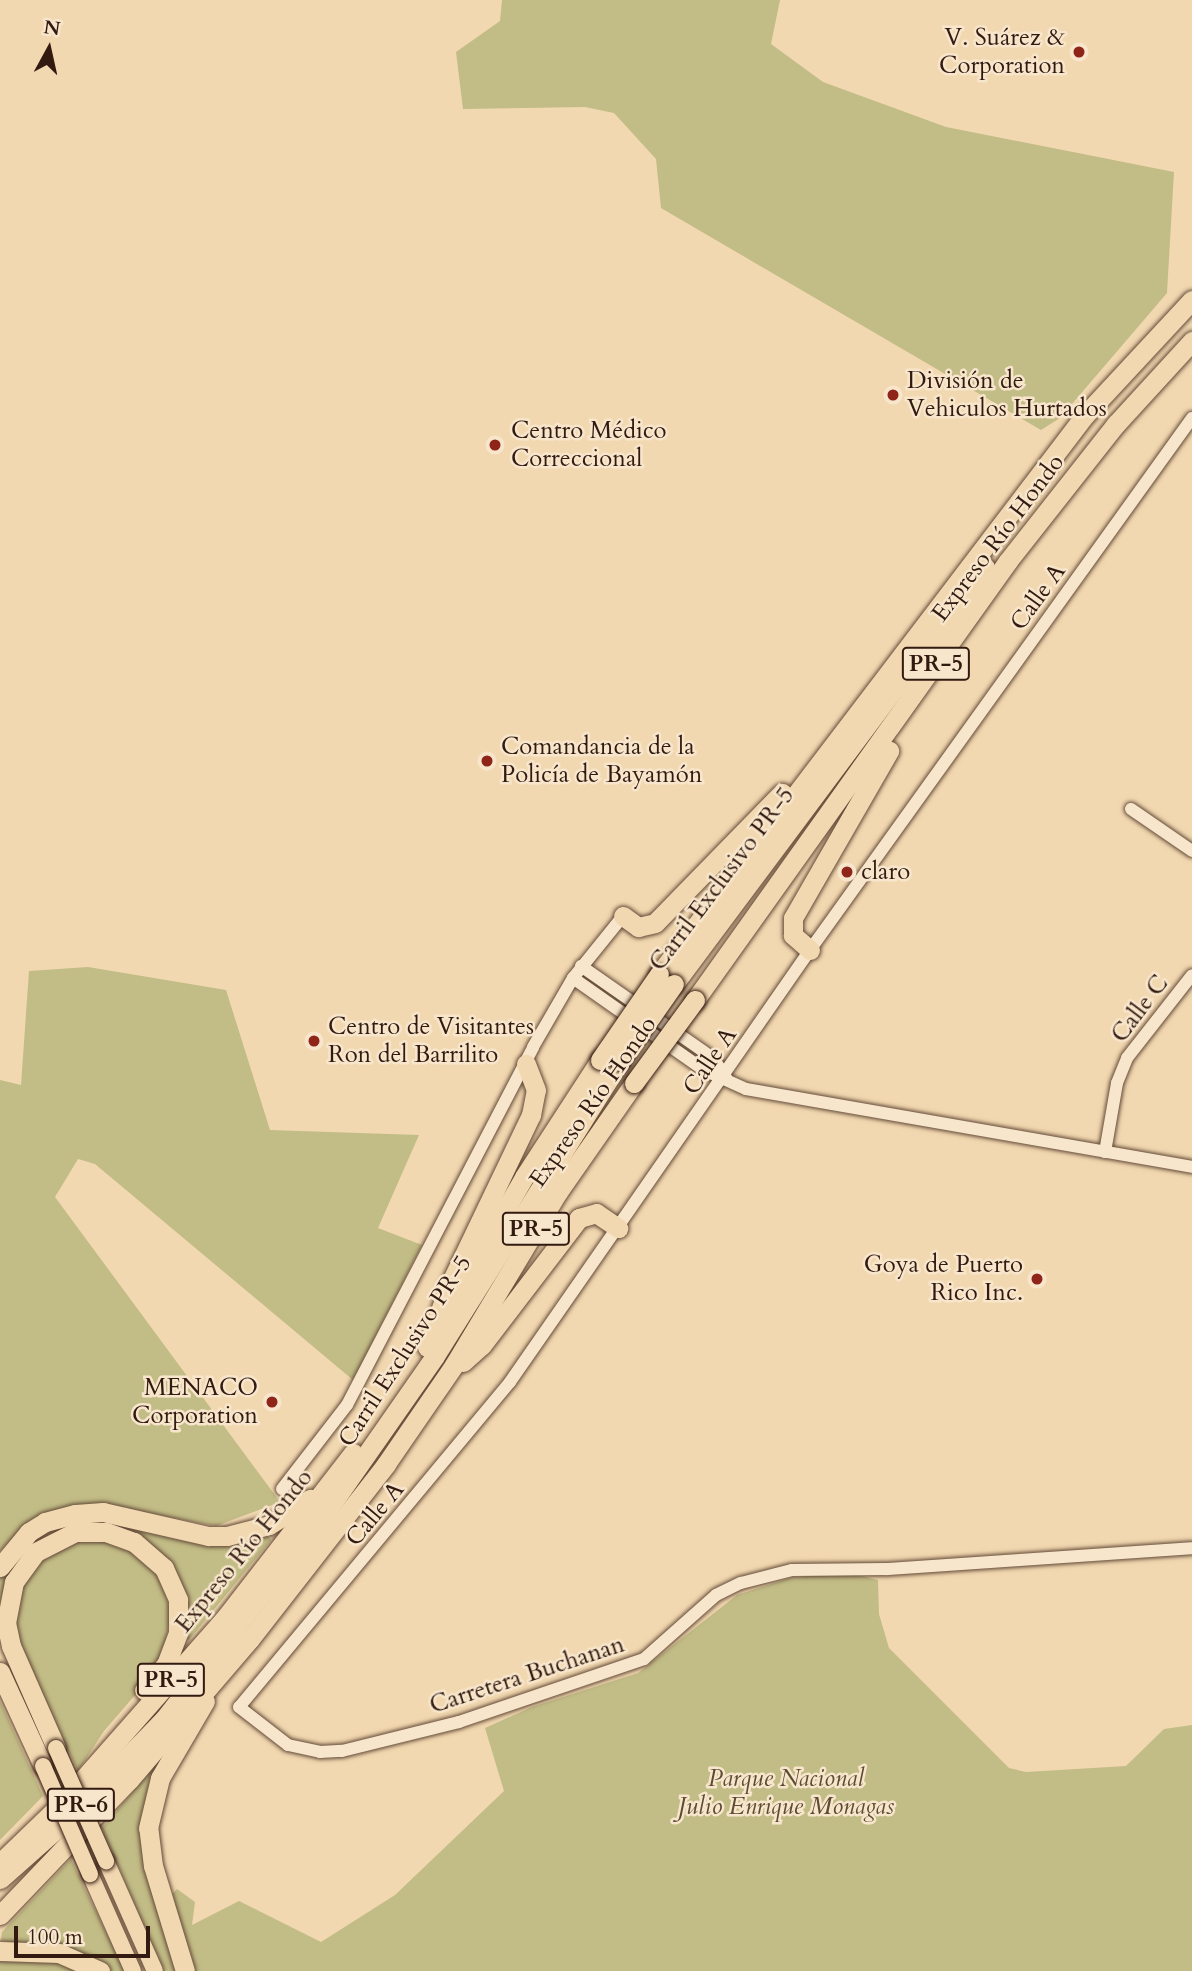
<!DOCTYPE html>
<html>
<head>
<meta charset="utf-8">
<style>
	body { margin:0 }
	#map { position:relative; width:1192px; height:1971px; overflow:hidden; background:#f2d8b0; font-family:Cardo,serif }
	div>[style] { position:absolute }
	[style*='--x'] { left:calc(var(--x)*1px); top:calc(var(--y)*1px); width:calc(var(--w)*1px); rotate:calc(var(--a)*1deg) }
	.green>* { inset:0; background:#c2bc86 }
	.roads { filter:drop-shadow(0 0 2px #634a38) drop-shadow(0 0 2px #634a38) }
	.minor>* { height:12px; margin:-6px; padding:0 6px; transform-origin:6px; border-radius:6px; background:#f7e6cc }
	.major>* { height:16px; margin:-8px; padding:0 8px; transform-origin:8px; border-radius:8px; background:#f2d8b0 }
	.highway>* { height:19px; margin:-9.5px; padding:0 9.5px; transform-origin:9.5px; border-radius:9.5px; background:#f2d8b0 }
	.bridges { filter:drop-shadow(0 0 2px #331a10) drop-shadow(0 0 2px #331a10) }
	.major-bridge>* { height:16px; margin:-8px; padding:0 8px; transform-origin:8px; border-radius:8px; background:#f2d8b0 }
	.highway-bridge>* { height:19px; margin:-9.5px; padding:0 9.5px; transform-origin:9.5px; border-radius:9.5px; background:#f2d8b0 }
	.dots>* { width:19px; height:19px; translate:-50% -50%; box-sizing:border-box; border:4px solid #f7e6cc; border-radius:50% }
	span { translate:-50% -50%; white-space:nowrap; text-align:center; line-height:1.15; -webkit-text-stroke:5px #f7e6cc; paint-order:stroke }
	.shield-label span { padding:2px 5px; background:#f7e6cc; border:2px solid; border-radius:5px; -webkit-text-stroke-width:0 }
	.shield-label { font-size:23px; color:#331a10; font-weight:700 }
	.poi-label { font-size:24px; color:#331a10 }
	.right { translate:-100% -50%; text-align:right }
	.left { translate:0 -50%; text-align:left }
	.street-label { font-size:24px; color:#331a10 }
	.park-label { font-size:24px; color:#5e4b33; font-style:italic }
	.north { position:absolute; left:14px; top:14px; width:70px; height:70px; -webkit-text-stroke:5px #f7e6cc; paint-order:stroke; rotate:8deg; font-size:19px; font-weight:700; line-height:28px; text-align:center; color:#331a10 }
	.north::after { content:''; display:block; margin:auto; width:24px; height:32px; background:#331a10; clip-path:polygon(50% 0,100% 100%,50% 72%,0 100%) }
	.scale { position:absolute; left:14px; top:1926px; width:136px; height:32px; box-sizing:border-box; border:4px solid #331a10; border-top:0; padding-left:9px; font-size:21px; line-height:24px; white-space:nowrap; color:#331a10; -webkit-text-stroke:5px #f7e6cc; paint-order:stroke }
</style>
</head>
<body>
<div id="map">
	<div class="green">
		<div style="clip-path:polygon(502px 0,780px 0,771px 44px,823px 82px,946px 127px,1174px 172px,1167px 293px,1060px 418px,1041px 430px,661px 208px,656px 159px,614px 113px,585px 107px,463px 109px,456px 52px,500px 21px)"></div>
		<div style="clip-path:polygon(88px 967px,226px 990px,270px 1130px,419px 1135px,378px 1228px,422px 1245px,353px 1380px,95px 1164px,78px 1159px,55px 1197px,280px 1502px,216px 1526px,116px 1507px,20px 1531px,0 1551px,0 1080px,21px 1085px,29px 971px)"></div>
		<div style="clip-path:polygon(83px 1515px,267px 1534px,271px 1540px,189px 1640px,183px 1638px,183px 1620px,138px 1535px,46px 1539px,0 1616px,0 1576px,24px 1542px)"></div>
		<div style="clip-path:polygon(74px 1540px,116px 1541px,159px 1571px,171px 1614px,161px 1665px,104px 1731px,78px 1771px,12px 1629px,14px 1598px,38px 1559px)"></div>
		<div style="clip-path:polygon(844px 1572px,878px 1580px,879px 1614px,889px 1648px,1009px 1768px,1026px 1772px,1126px 1766px,1164px 1729px,1192px 1725px,1192px 1971px,193px 1971px,169px 1897px,177px 1889px,195px 1902px,192px 1925px,239px 1901px,321px 1942px,395px 1895px,504px 1791px,485px 1728px,532px 1707px,638px 1673px,737px 1595px,790px 1578px)"></div>
		<div style="clip-path:polygon(0 1701px,43px 1796px,0 1840px)"></div>
		<div style="clip-path:polygon(160px 1760px,146px 1805px,180px 1971px,163px 1971px,102px 1828px)"></div>
		<div style="clip-path:polygon(71px 1859px,82px 1883px,125px 1971px,109px 1971px,1px 1940px,2px 1932px)"></div>
		<div style="clip-path:polygon(27px 1959px,71px 1962px,86px 1971px,0 1971px,0 1961px)"></div>
	</div>
	<div class="roads">
		<div class="minor">
			<div style="--x:1192;--y:418;--w:655;--a:125.68"></div>
			<div style="--x:810;--y:950;--w:526;--a:124.78"></div>
			<div style="--x:510;--y:1382;--w:423;--a:129.8"></div>
			<div style="--x:239;--y:1707;--w:62;--a:37.8"></div>
			<div style="--x:288;--y:1745;--w:33;--a:12"></div>
			<div style="--x:320;--y:1752;--w:22;--a:-3"></div>
			<div style="--x:342;--y:1751;--w:121;--a:-13.9"></div>
			<div style="--x:459;--y:1722;--w:195;--a:-18.8"></div>
			<div style="--x:644;--y:1659;--w:96;--a:-41.6"></div>
			<div style="--x:716;--y:1595;--w:28;--a:-26"></div>
			<div style="--x:741;--y:1583;--w:53;--a:-14.3"></div>
			<div style="--x:792;--y:1570;--w:95;--a:-0.6"></div>
			<div style="--x:887;--y:1569;--w:306;--a:-3.9"></div>
			<div style="--x:1131;--y:809;--w:74;--a:34.5"></div>
			<div style="--x:581;--y:966;--w:161;--a:34.9"></div>
			<div style="--x:713;--y:1058;--w:23;--a:56"></div>
			<div style="--x:573;--y:978;--w:160;--a:35.1"></div>
			<div style="--x:704;--y:1070;--w:46;--a:24.3"></div>
			<div style="--x:746;--y:1089;--w:453;--a:9.9"></div>
			<div style="--x:1105;--y:1152;--w:70;--a:-80.1"></div>
			<div style="--x:1117;--y:1083;--w:27;--a:-68"></div>
			<div style="--x:1127;--y:1058;--w:105;--a:-51.9"></div>
			<div style="--x:282;--y:1489;--w:106;--a:-52.3"></div>
			<div style="--x:347;--y:1405;--w:403;--a:-62.5"></div>
			<div style="--x:533;--y:1047;--w:80;--a:-59.9"></div>
			<div style="--x:573;--y:978;--w:80;--a:-51.1"></div>
		</div>
		<div class="major">
			<div style="--x:106;--y:1861;--w:120;--a:66"></div>
			<div style="--x:90;--y:1874;--w:106;--a:66.1"></div>
		</div>
		<div class="highway">
			<div style="--x:623;--y:916;--w:19;--a:36"></div>
			<div style="--x:638;--y:927;--w:17;--a:-13"></div>
			<div style="--x:655;--y:923;--w:182;--a:-45.7"></div>
			<div style="--x:810;--y:950;--w:23;--a:-139"></div>
			<div style="--x:793;--y:935;--w:17;--a:-90"></div>
			<div style="--x:793;--y:918;--w:193;--a:-60.1"></div>
			<div style="--x:659;--y:974;--w:703;--a:-52.69"></div>
			<div style="--x:1085;--y:415;--w:157;--a:-47.1"></div>
			<div style="--x:674;--y:984;--w:520;--a:-53.28"></div>
			<div style="--x:695;--y:1000;--w:539;--a:-54.51"></div>
			<div style="--x:1008;--y:561;--w:174;--a:-51.8"></div>
			<div style="--x:1116;--y:424;--w:113;--a:-47.5"></div>
			<div style="--x:447;--y:1311;--w:155;--a:-60.1"></div>
			<div style="--x:524;--y:1177;--w:140;--a:-57"></div>
			<div style="--x:427;--y:1347;--w:65;--a:-70.2"></div>
			<div style="--x:449;--y:1286;--w:190;--a:-64.4"></div>
			<div style="--x:531;--y:1115;--w:25;--a:-79"></div>
			<div style="--x:536;--y:1090;--w:28;--a:-111"></div>
			<div style="--x:463;--y:1362;--w:25;--a:-42"></div>
			<div style="--x:482;--y:1345;--w:160;--a:-52.6"></div>
			<div style="--x:579;--y:1218;--w:18;--a:-16"></div>
			<div style="--x:596;--y:1213;--w:27;--a:34"></div>
			<div style="--x:0;--y:1567;--w:45;--a:-50.4"></div>
			<div style="--x:29;--y:1532;--w:19;--a:-32"></div>
			<div style="--x:45;--y:1522;--w:31;--a:-15"></div>
			<div style="--x:75;--y:1514;--w:28;--a:-4"></div>
			<div style="--x:103;--y:1512;--w:108;--a:12.9"></div>
			<div style="--x:208;--y:1536;--w:19;--a:0"></div>
			<div style="--x:227;--y:1536;--w:43;--a:-14.7"></div>
			<div style="--x:269;--y:1525;--w:49;--a:-32.4"></div>
			<div style="--x:0;--y:1672;--w:103;--a:65.4"></div>
			<div style="--x:56;--y:1748;--w:111;--a:-113.8"></div>
			<div style="--x:11;--y:1646;--w:24;--a:-102"></div>
			<div style="--x:6;--y:1623;--w:42;--a:-79"></div>
			<div style="--x:14;--y:1582;--w:37;--a:-54"></div>
			<div style="--x:36;--y:1552;--w:44;--a:-27.1"></div>
			<div style="--x:75;--y:1532;--w:31;--a:0"></div>
			<div style="--x:106;--y:1532;--w:30;--a:20"></div>
			<div style="--x:134;--y:1542;--w:40;--a:41"></div>
			<div style="--x:164;--y:1568;--w:35;--a:66"></div>
			<div style="--x:178;--y:1600;--w:33;--a:90"></div>
			<div style="--x:178;--y:1633;--w:33;--a:111"></div>
			<div style="--x:166;--y:1664;--w:34;--a:130"></div>
			<div style="--x:1;--y:1862;--w:85;--a:-44"></div>
			<div style="--x:62;--y:1803;--w:247;--a:-48.6"></div>
			<div style="--x:225;--y:1618;--w:209;--a:-52.2"></div>
			<div style="--x:0;--y:1879;--w:80;--a:-41.5"></div>
			<div style="--x:60;--y:1826;--w:149;--a:-45.8"></div>
			<div style="--x:164;--y:1719;--w:268;--a:-52"></div>
			<div style="--x:329;--y:1508;--w:185;--a:-55.1"></div>
			<div style="--x:435;--y:1356;--w:348;--a:-57.9"></div>
			<div style="--x:0;--y:1915;--w:187;--a:-46.3"></div>
			<div style="--x:129;--y:1780;--w:186;--a:-49.4"></div>
			<div style="--x:250;--y:1639;--w:222;--a:-52.1"></div>
			<div style="--x:386;--y:1464;--w:120;--a:-55.5"></div>
			<div style="--x:454;--y:1365;--w:202;--a:-59"></div>
			<div style="--x:558;--y:1192;--w:133;--a:-55.1"></div>
			<div style="--x:0;--y:1951;--w:59;--a:1.9"></div>
			<div style="--x:59;--y:1953;--w:45;--a:23.7"></div>
			<div style="--x:185;--y:1971;--w:110;--a:-106.9"></div>
			<div style="--x:153;--y:1866;--w:38;--a:-97"></div>
			<div style="--x:148;--y:1828;--w:51;--a:-76.5"></div>
			<div style="--x:160;--y:1778;--w:89;--a:-59.7"></div>
		</div>
	</div>
	<div class="bridges">
		<div class="major-bridge">
			<div style="--x:56;--y:1748;--w:124;--a:66.1"></div>
			<div style="--x:43;--y:1766;--w:118;--a:66.5"></div>
		</div>
		<div class="highway-bridge">
			<div style="--x:600;--y:1060;--w:104;--a:-55.5"></div>
			<div style="--x:620;--y:1061;--w:94;--a:-55"></div>
			<div style="--x:634;--y:1083;--w:103;--a:-53.7"></div>
		</div>
	</div>
	<div class="dots">
		<div style="left:1079px;top:52px;background:#8f2418"></div>
		<div style="left:893px;top:395px;background:#8f2418"></div>
		<div style="left:495px;top:445px;background:#8f2418"></div>
		<div style="left:487px;top:761px;background:#8f2418"></div>
		<div style="left:847px;top:872px;background:#8f2418"></div>
		<div style="left:314px;top:1041px;background:#8f2418"></div>
		<div style="left:1037px;top:1279px;background:#8f2418"></div>
		<div style="left:272px;top:1402px;background:#8f2418"></div>
	</div>
	<div class="shield-label">
		<span style="left:936px;top:664px">PR-5</span>
		<span style="left:536px;top:1229px">PR-5</span>
		<span style="left:171px;top:1680px">PR-5</span>
		<span style="left:81px;top:1805px">PR-6</span>
	</div>
	<div class="poi-label">
		<span class="right" style="left:1065px;top:52px">V. Suárez &amp;<br>Corporation</span>
		<span class="left" style="left:907px;top:395px">División de<br>Vehiculos Hurtados</span>
		<span class="left" style="left:511px;top:445px">Centro Médico<br>Correccional</span>
		<span class="left" style="left:501px;top:761px">Comandancia de la<br>Policía de Bayamón</span>
		<span class="left" style="left:861px;top:872px">claro</span>
		<span class="left" style="left:328px;top:1041px">Centro de Visitantes<br>Ron del Barrilito</span>
		<span class="right" style="left:1023px;top:1279px">Goya de Puerto<br>Rico Inc.</span>
		<span class="right" style="left:258px;top:1402px">MENACO<br>Corporation</span>
	</div>
	<div class="street-label">
		<span style="left:998px;top:538px;rotate:-53deg">Expreso Río Hondo</span>
		<span style="left:1038px;top:597px;rotate:-54deg">Calle A</span>
		<span style="left:722px;top:879px;rotate:-53deg">Carril Exclusivo PR-5</span>
		<span style="left:1140px;top:1009px;rotate:-53deg">Calle C</span>
		<span style="left:710px;top:1061px;rotate:-56deg">Calle A</span>
		<span style="left:593px;top:1102px;rotate:-55deg">Expreso Río Hondo</span>
		<span style="left:405px;top:1351px;rotate:-57deg">Carril Exclusivo PR-5</span>
		<span style="left:375px;top:1514px;rotate:-50deg">Calle A</span>
		<span style="left:244px;top:1551px;rotate:-51deg">Expreso Río Hondo</span>
		<span style="left:527px;top:1675px;rotate:-18deg">Carretera Buchanan</span>
	</div>
	<div class="park-label">
		<span style="left:786px;top:1793px">Parque Nacional<br>Julio Enrique Monagas</span>
	</div>
	<div class="north">N</div>
	<div class="scale">100 m</div>
</div>
</body>
</html>
